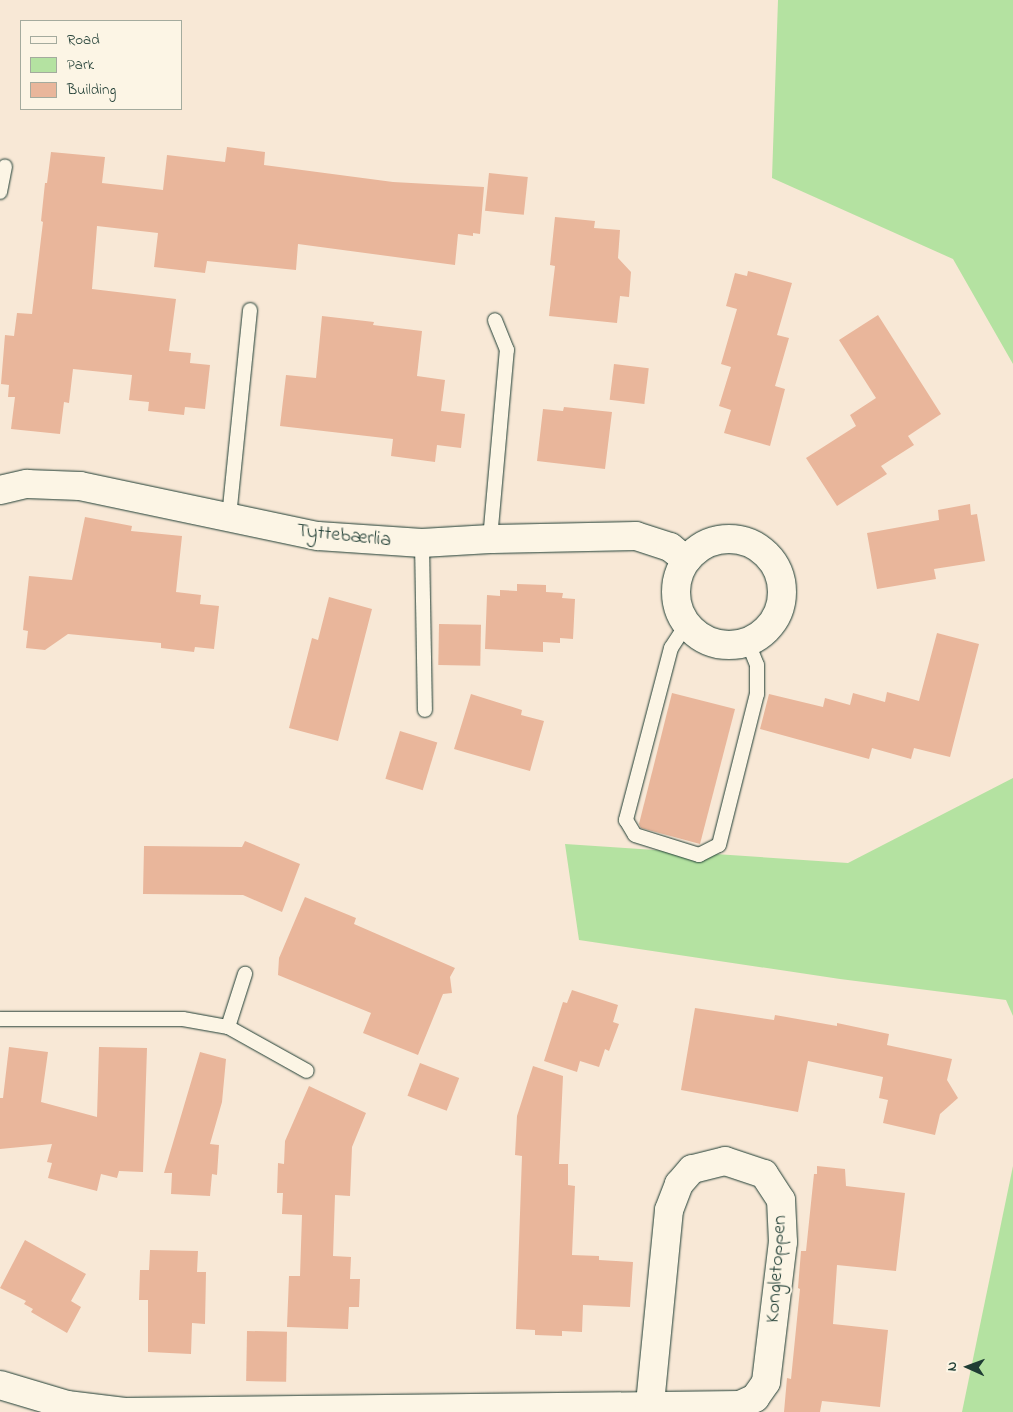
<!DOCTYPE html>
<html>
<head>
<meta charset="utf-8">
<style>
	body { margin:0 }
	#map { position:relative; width:1013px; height:1412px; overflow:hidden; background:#f8e8d6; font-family:"Indie Flower",sans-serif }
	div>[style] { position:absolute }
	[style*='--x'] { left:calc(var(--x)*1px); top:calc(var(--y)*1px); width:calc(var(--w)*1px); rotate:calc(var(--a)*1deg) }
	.green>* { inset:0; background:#b4e2a1 }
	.building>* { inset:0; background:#e9b69b; transform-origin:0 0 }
	.roads { filter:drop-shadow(0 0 1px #1f3d34) drop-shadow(0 0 1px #1f3d34) }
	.lane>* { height:14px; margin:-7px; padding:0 7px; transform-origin:7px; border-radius:7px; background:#fcf5e5 }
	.street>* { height:28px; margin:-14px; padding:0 14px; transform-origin:14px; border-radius:14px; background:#fcf5e5 }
	.street>.ring { margin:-14px; padding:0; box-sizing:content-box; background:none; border:28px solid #fcf5e5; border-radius:50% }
	span { translate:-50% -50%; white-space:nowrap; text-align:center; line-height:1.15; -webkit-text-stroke:4px #fcf5e5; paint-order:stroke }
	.street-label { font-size:20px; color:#1f3d34 }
	.legend { position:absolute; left:20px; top:20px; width:162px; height:90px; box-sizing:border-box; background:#fcf5e5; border:1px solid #a4ab9e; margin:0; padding:6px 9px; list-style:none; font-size:15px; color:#1f3d34 }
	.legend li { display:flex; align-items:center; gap:10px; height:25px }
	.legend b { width:25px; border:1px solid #a4ab9e }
	.north { position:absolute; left:943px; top:1342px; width:50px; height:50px; -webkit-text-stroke:4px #fcf5e5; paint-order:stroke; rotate:272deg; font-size:14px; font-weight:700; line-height:20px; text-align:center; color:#1f3d34 }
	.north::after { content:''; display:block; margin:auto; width:18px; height:22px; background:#1f3d34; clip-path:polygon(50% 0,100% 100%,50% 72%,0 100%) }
</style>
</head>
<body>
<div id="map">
	<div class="green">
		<div style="clip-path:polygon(778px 0,1013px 0,1013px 364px,953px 259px,772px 178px)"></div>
		<div style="clip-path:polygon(1013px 778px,1013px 1016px,1006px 1000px,840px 979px,579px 940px,565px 844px,848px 863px)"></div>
		<div style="clip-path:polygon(1013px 1166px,1013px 1412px,962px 1412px)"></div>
	</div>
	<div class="building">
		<div style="clip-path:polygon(227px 147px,265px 152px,264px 165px,393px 182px,484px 187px,480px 234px,473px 233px,473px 236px,458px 234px,455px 265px,298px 244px,296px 270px,207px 261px,205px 273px,154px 267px,158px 233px,97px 226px,92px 289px,176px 299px,169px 351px,191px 353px,190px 363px,210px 365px,205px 409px,185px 407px,184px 415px,148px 411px,149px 402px,129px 400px,132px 375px,73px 369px,69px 403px,64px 402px,60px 434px,11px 429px,15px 397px,8px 397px,9px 385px,1px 384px,5px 335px,14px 336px,17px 313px,32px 314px,43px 222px,41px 221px,45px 183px,47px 183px,51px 152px,105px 157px,102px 183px,163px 190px,167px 155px,225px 162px)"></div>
		<div style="left:489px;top:173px;width:39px;height:38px;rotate:6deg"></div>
		<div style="clip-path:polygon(555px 217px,595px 221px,594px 228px,620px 230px,618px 258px,631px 272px,629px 297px,620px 296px,617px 323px,549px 316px,555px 266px,550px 265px)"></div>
		<div style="clip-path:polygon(748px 271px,792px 283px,777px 335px,789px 338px,775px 386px,785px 389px,770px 446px,724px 433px,731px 410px,719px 406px,731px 367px,721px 364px,737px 309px,726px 306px,735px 273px,747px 276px)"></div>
		<div style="clip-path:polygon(878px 315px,941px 414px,908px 436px,914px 445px,881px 466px,887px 474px,837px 506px,806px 458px,856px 426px,850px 415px,876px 398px,839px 340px)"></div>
		<div style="clip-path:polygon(322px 316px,374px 322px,373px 325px,422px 331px,417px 376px,445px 380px,441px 411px,465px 414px,461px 448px,437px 445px,435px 462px,391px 456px,393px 439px,280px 426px,286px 375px,316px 378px)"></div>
		<div style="left:614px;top:364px;width:35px;height:36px;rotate:7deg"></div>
		<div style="clip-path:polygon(564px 407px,612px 412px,605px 469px,537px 461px,543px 409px,563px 411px)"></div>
		<div style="clip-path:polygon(970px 504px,971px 515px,977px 514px,985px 561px,934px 569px,936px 579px,877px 589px,867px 533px,939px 520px,938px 510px)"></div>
		<div style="clip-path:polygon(85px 517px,132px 526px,131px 531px,182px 536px,176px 592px,201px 595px,200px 604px,219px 606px,214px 649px,195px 647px,194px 652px,161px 648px,161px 643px,68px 634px,45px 650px,26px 648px,28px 631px,23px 630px,29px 576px,72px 580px)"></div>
		<div style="clip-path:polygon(517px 584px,546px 585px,546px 592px,563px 593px,562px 598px,575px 599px,573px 639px,560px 638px,560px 643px,543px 642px,543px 652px,485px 649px,487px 595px,500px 596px,500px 590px,517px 591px)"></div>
		<div style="clip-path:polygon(329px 597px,372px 609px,338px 741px,289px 728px,312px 638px,318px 640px)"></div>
		<div style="left:439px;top:624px;width:42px;height:41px;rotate:1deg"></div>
		<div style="clip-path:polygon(937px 633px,979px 644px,950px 757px,914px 748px,911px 759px,872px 748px,869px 759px,760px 729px,769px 694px,823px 707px,825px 698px,850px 705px,853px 693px,885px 702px,887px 692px,919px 701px)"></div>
		<div style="clip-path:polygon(672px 693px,735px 709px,700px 844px,641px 828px,639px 824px)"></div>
		<div style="clip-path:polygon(471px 694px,522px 710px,521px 715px,544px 721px,530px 771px,454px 749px)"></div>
		<div style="left:400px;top:731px;width:39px;height:50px;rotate:17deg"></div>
		<div style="clip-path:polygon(245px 841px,300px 864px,282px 912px,243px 895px,143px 894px,144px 846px,242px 847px)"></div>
		<div style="clip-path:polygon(305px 897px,356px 918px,354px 924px,455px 968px,450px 977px,452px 993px,443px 994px,418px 1055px,363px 1033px,371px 1013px,278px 975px,279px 958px)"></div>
		<div style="clip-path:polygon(572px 990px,618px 1005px,613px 1022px,619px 1024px,609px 1051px,605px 1049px,599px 1067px,580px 1061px,577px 1072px,544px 1061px,563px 1002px,567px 1003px)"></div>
		<div style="clip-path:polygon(695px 1008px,774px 1020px,775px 1015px,837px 1026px,837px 1023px,889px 1034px,887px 1045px,952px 1059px,947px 1080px,958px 1098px,940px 1114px,935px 1135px,883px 1123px,888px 1100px,879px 1098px,883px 1077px,808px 1061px,798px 1112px,681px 1090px)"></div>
		<div style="clip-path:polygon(9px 1047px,48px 1052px,41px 1102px,97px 1117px,99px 1047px,147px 1048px,143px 1172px,119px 1171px,117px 1178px,101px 1174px,97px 1191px,48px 1178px,52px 1163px,47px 1162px,52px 1144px,0 1149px,0 1098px,3px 1098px)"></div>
		<div style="clip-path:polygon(200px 1052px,226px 1059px,222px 1102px,210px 1144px,219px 1145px,217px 1175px,212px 1174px,210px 1196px,171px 1194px,172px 1173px,164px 1173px)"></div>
		<div style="left:420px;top:1063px;width:42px;height:35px;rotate:21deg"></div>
		<div style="clip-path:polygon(533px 1066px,563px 1076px,559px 1164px,568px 1164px,568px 1185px,575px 1186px,572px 1255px,599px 1256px,599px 1260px,633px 1262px,630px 1307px,583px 1305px,582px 1332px,562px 1331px,562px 1336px,535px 1335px,535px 1330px,516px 1329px,522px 1156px,515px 1155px,517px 1116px)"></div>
		<div style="clip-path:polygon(309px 1086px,366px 1113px,352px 1147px,350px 1196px,335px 1195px,333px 1256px,351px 1257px,350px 1279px,360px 1279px,359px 1307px,349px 1307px,348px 1329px,287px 1327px,289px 1276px,300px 1276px,302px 1215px,282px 1214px,283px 1193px,277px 1193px,278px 1163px,284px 1164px,285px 1141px)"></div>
		<div style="clip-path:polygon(817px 1166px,845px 1169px,846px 1186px,905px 1193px,896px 1271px,837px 1265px,833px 1324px,888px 1330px,880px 1407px,822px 1401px,820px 1412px,784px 1412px,787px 1378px,791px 1379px,800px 1289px,798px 1288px,801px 1251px,806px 1251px,814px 1174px,817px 1174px)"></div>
		<div style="clip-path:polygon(25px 1240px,86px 1274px,71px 1301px,81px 1307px,67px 1333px,31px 1312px,33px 1309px,24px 1304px,26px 1301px,0 1288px)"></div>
		<div style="clip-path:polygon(150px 1250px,198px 1251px,197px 1272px,206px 1272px,205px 1324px,192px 1323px,191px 1354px,148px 1352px,148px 1300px,139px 1300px,140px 1270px,149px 1270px)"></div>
		<div style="left:247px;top:1331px;width:40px;height:50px;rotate:1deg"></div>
	</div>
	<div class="roads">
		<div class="lane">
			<div style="--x:0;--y:192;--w:26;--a:-79"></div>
			<div style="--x:229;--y:517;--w:208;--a:-84.2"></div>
			<div style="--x:490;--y:539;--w:190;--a:-84.9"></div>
			<div style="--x:507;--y:350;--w:32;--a:-112"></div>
			<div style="--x:422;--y:543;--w:167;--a:89"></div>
			<div style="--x:686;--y:625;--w:27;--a:123"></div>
			<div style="--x:671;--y:648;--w:178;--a:104.7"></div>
			<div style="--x:626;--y:820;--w:17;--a:59"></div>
			<div style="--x:635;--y:835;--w:67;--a:17.4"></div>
			<div style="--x:699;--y:855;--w:22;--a:-27"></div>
			<div style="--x:719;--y:845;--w:156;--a:-75.9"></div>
			<div style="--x:757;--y:694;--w:29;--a:-90"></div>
			<div style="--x:757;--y:665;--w:24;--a:-112"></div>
			<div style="--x:0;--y:1019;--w:183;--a:0"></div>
			<div style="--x:183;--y:1019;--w:46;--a:10.1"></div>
			<div style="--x:228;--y:1027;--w:90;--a:29.1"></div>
			<div style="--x:228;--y:1027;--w:56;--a:-72.2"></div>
		</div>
		<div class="street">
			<div style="--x:0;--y:490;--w:28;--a:-13"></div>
			<div style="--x:27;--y:484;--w:53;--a:2.2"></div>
			<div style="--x:80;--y:486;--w:243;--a:11.9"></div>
			<div style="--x:318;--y:536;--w:104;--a:3.9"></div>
			<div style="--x:422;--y:543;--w:68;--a:-3.4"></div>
			<div style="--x:490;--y:539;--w:146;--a:-1.2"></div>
			<div style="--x:636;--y:536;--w:36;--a:18"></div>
			<div style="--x:670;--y:547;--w:21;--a:39"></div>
			<div class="ring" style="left:676px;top:539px;width:78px;height:78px"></div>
			<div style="--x:0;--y:1385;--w:70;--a:16.6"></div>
			<div style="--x:67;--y:1405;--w:58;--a:6.9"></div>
			<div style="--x:125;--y:1412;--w:615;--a:-0.65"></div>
			<div style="--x:740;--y:1405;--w:17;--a:-25"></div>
			<div style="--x:755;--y:1398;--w:19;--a:-55"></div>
			<div style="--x:766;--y:1382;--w:141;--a:-83.1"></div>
			<div style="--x:783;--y:1242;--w:42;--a:-92.7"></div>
			<div style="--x:781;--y:1200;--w:31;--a:-123"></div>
			<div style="--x:764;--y:1174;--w:41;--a:-161.6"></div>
			<div style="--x:725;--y:1161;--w:34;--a:166"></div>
			<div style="--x:692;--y:1169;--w:20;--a:131"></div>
			<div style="--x:679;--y:1184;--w:28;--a:111"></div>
			<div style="--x:669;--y:1210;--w:196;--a:95.6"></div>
		</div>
	</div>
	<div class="street-label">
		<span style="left:344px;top:536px;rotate:6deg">Tyttebærlia</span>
		<span style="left:777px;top:1269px;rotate:-86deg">Kongletoppen</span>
	</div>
	<ul class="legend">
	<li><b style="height:6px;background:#fcf5e5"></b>Road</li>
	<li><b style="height:14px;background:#b4e2a1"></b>Park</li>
	<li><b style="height:14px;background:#e9b69b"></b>Building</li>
	</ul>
	<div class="north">N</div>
</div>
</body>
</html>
